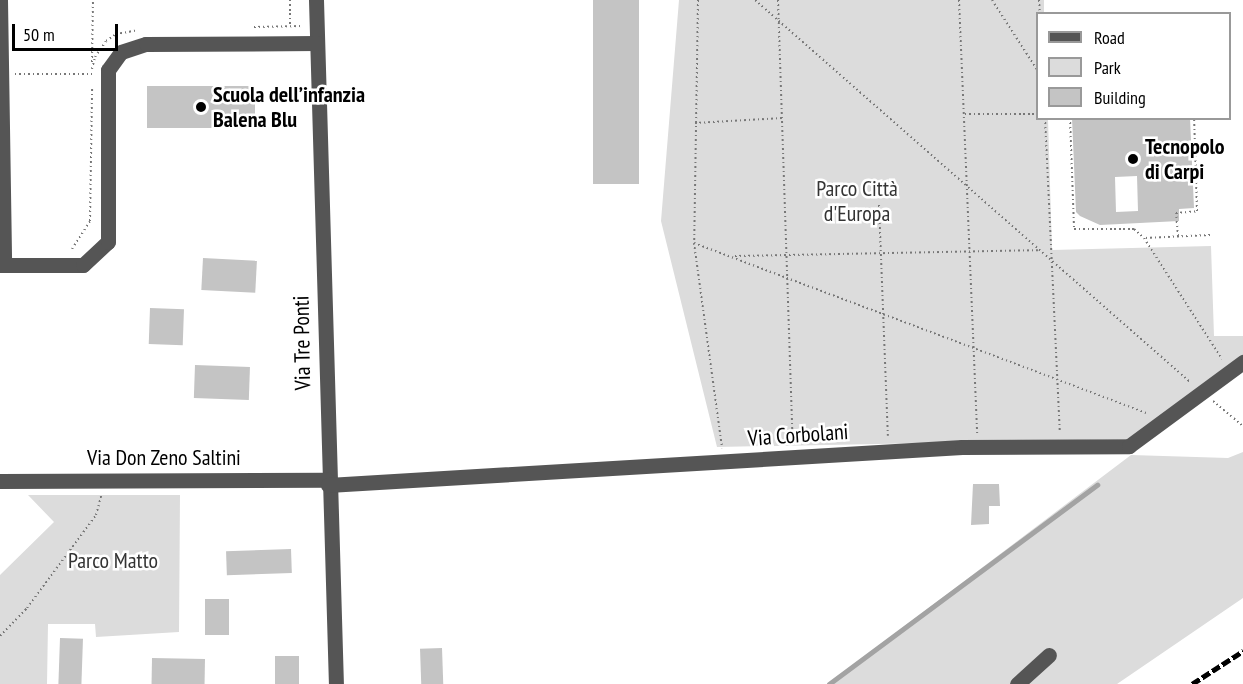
<!DOCTYPE html>
<html>
<head>
<meta charset="utf-8">
<style>
	body { margin:0 }
	#map { position:relative; width:1243px; height:684px; overflow:hidden; background:#fff; font-family:"PT Sans Narrow",sans-serif }
	div>[style] { position:absolute }
	[style*='--x'] { left:calc(var(--x)*1px); top:calc(var(--y)*1px); width:calc(var(--w)*1px); rotate:calc(var(--a)*1deg) }
	.green>* { inset:0; background:#dcdcdc }
	.stream>* { height:4.5px; margin:-2.25px; padding:0 2.25px; transform-origin:2.25px; border-radius:2.25px; background:#a3a3a3 }
	.building>* { inset:0; background:#c4c4c4; transform-origin:0 0 }
	.path>* { height:2px; margin-top:-1px; transform-origin:0; background:repeating-linear-gradient(90deg,#777 0 1.5px,transparent 0 4.5px) }
	.minor>* { height:15px; margin:-7.5px; padding:0 7.5px; transform-origin:7.5px; border-radius:7.5px; background:#555 }
	.rail>* { height:4.5px; margin-top:-2.25px; transform-origin:0; background:repeating-linear-gradient(90deg,#000 0 9px,transparent 0 12px) }
	.dots>* { width:16px; height:16px; translate:-50% -50%; box-sizing:border-box; border:3px solid #fff; border-radius:50% }
	span { translate:-50% -50%; white-space:nowrap; text-align:center; line-height:1.15; -webkit-text-stroke:5px #fff; paint-order:stroke }
	.poi-label { font-size:22px; color:#000; font-weight:700 }
	.left { translate:0 -50%; text-align:left }
	.park-label { font-size:22px; color:#333 }
	.street-label { font-size:22px; color:#000 }
	.legend { position:absolute; left:1036px; top:12px; width:195px; height:108px; box-sizing:border-box; background:#fff; border:2px solid #999; margin:0; padding:8px 10px; list-style:none; font-size:18px; color:#000 }
	.legend li { display:flex; align-items:center; gap:12px; height:30px }
	.legend b { width:30px; border:2px solid #999 }
	.scale { position:absolute; left:12px; top:24px; width:106px; height:27px; box-sizing:border-box; border:3px solid #000; border-top:0; padding-left:8px; font-size:18px; line-height:21px; white-space:nowrap; color:#000; -webkit-text-stroke:4px #fff; paint-order:stroke }
</style>
</head>
<body>
<div id="map">
	<div class="green">
		<div style="clip-path:polygon(679px 0,1044px 0,1044px 13px,1038px 14px,1038px 118px,1048px 119px,1052px 250px,1211px 246px,1214px 336px,1243px 336px,1243px 358px,1131px 439px,717px 447px,661px 221px)"></div>
		<div style="clip-path:polygon(1243px 452px,1243px 598px,1117px 684px,828px 684px,1131px 455px,1228px 458px)"></div>
		<div style="clip-path:polygon(28px 495px,180px 495px,179px 632px,96px 637px,95px 624px,48px 624px,47px 684px,0 684px,0 575px,54px 522px)"></div>
	</div>
	<div class="stream">
		<div style="--x:829;--y:684;--w:334;--a:-36.6"></div>
	</div>
	<div class="building">
		<div style="left:593px;top:0;width:46px;height:184px"></div>
		<div style="left:255px;top:86px;width:42px;height:108px;rotate:90deg"></div>
		<div style="clip-path:polygon(evenodd,1072px 118px,1190px 118px,1194px 208px,1179px 209px,1179px 221px,1100px 225px,1080px 216px,1076px 212px,1072px 118px,1137px 176px,1138px 211px,1116px 212px,1115px 177px,1137px 176px)"></div>
		<div style="left:203px;top:258px;width:54px;height:32px;rotate:3deg"></div>
		<div style="left:150px;top:308px;width:34px;height:36px;rotate:2deg"></div>
		<div style="left:195px;top:365px;width:55px;height:33px;rotate:2deg"></div>
		<div style="clip-path:polygon(973px 484px,999px 484px,1000px 506px,989px 506px,989px 524px,971px 525px)"></div>
		<div style="left:291px;top:549px;width:24px;height:65px;rotate:88deg"></div>
		<div style="left:205px;top:599px;width:24px;height:36px"></div>
		<div style="left:60px;top:638px;width:23px;height:46px;rotate:2deg"></div>
		<div style="left:442px;top:648px;width:36px;height:22px;rotate:88deg"></div>
		<div style="left:275px;top:656px;width:24px;height:28px"></div>
		<div style="left:152px;top:658px;width:53px;height:26px;rotate:1deg"></div>
	</div>
	<div class="path">
		<div style="--x:290;--y:0;--w:27;--a:90"></div>
		<div style="--x:698;--y:0;--w:243;--a:90.9"></div>
		<div style="--x:694;--y:243;--w:207;--a:82.2"></div>
		<div style="--x:755;--y:0;--w:579;--a:41.29"></div>
		<div style="--x:778;--y:0;--w:442;--a:88.1"></div>
		<div style="--x:959;--y:0;--w:434;--a:87.6"></div>
		<div style="--x:992;--y:0;--w:85;--a:57.1"></div>
		<div style="--x:1039;--y:0;--w:14;--a:86"></div>
		<div style="--x:254;--y:27;--w:48;--a:-1.2"></div>
		<div style="--x:92;--y:62;--w:62;--a:-89.1"></div>
		<div style="--x:92;--y:69;--w:12;--a:-76"></div>
		<div style="--x:95;--y:57;--w:19;--a:-55"></div>
		<div style="--x:106;--y:41;--w:12;--a:-35"></div>
		<div style="--x:116;--y:34;--w:22;--a:-10"></div>
		<div style="--x:15;--y:74;--w:77;--a:0"></div>
		<div style="--x:965;--y:114;--w:73;--a:0"></div>
		<div style="--x:1045;--y:118;--w:313;--a:87.3"></div>
		<div style="--x:1070;--y:118;--w:111;--a:87.9"></div>
		<div style="--x:1074;--y:229;--w:60;--a:0"></div>
		<div style="--x:1134;--y:229;--w:13;--a:42"></div>
		<div style="--x:695;--y:123;--w:87;--a:-3.3"></div>
		<div style="--x:1195;--y:145;--w:30;--a:-2"></div>
		<div style="--x:879;--y:205;--w:231;--a:87.8"></div>
		<div style="--x:1210;--y:235;--w:66;--a:177.4"></div>
		<div style="--x:1144;--y:238;--w:144;--a:57.2"></div>
		<div style="--x:1178;--y:236;--w:23;--a:-95"></div>
		<div style="--x:1176;--y:213;--w:21;--a:-5"></div>
		<div style="--x:1197;--y:211;--w:93;--a:-91.8"></div>
		<div style="--x:694;--y:243;--w:485;--a:20.6"></div>
		<div style="--x:72;--y:249;--w:33;--a:-57"></div>
		<div style="--x:90;--y:221;--w:134;--a:-89.1"></div>
		<div style="--x:735;--y:256;--w:303;--a:-1.1"></div>
		<div style="--x:1213;--y:401;--w:39;--a:40"></div>
		<div style="--x:0;--y:636;--w:39;--a:-46"></div>
		<div style="--x:27;--y:608;--w:116;--a:-53.4"></div>
		<div style="--x:96;--y:515;--w:20;--a:-75"></div>
	</div>
	<div class="minor">
		<div style="--x:0;--y:0;--w:265;--a:89.1"></div>
		<div style="--x:316;--y:0;--w:684;--a:88.33"></div>
		<div style="--x:0;--y:265;--w:83;--a:0"></div>
		<div style="--x:83;--y:265;--w:34;--a:-43"></div>
		<div style="--x:108;--y:242;--w:172;--a:-90"></div>
		<div style="--x:108;--y:70;--w:22;--a:-54"></div>
		<div style="--x:121;--y:52;--w:26;--a:-18"></div>
		<div style="--x:146;--y:44;--w:171;--a:-0.3"></div>
		<div style="--x:0;--y:481;--w:327;--a:-0.2"></div>
		<div style="--x:328;--y:485;--w:635;--a:-3.43"></div>
		<div style="--x:962;--y:447;--w:167;--a:-0.3"></div>
		<div style="--x:1129;--y:446;--w:142;--a:-36.4"></div>
		<div style="--x:1017;--y:684;--w:43;--a:-42.2"></div>
	</div>
	<div class="rail">
		<div style="--x:1192;--y:684;--w:61;--a:-32.9"></div>
	</div>
	<div class="dots">
		<div style="left:201px;top:107px;background:#000"></div>
		<div style="left:1133px;top:159px;background:#000"></div>
	</div>
	<div class="poi-label">
		<span class="left" style="left:213px;top:107px">Scuola dell’infanzia<br>Balena Blu</span>
		<span class="left" style="left:1145px;top:159px">Tecnopolo<br>di Carpi</span>
	</div>
	<div class="park-label">
		<span style="left:857px;top:201px">Parco Città<br>d'Europa</span>
		<span style="left:113px;top:561px">Parco Matto</span>
	</div>
	<div class="street-label">
		<span style="left:302px;top:343px;rotate:-91deg">Via Tre Ponti</span>
		<span style="left:798px;top:435px;rotate:-4deg">Via Corbolani</span>
		<span style="left:164px;top:458px">Via Don Zeno Saltini</span>
	</div>
	<ul class="legend">
	<li><b style="height:8px;background:#555"></b>Road</li>
	<li><b style="height:16px;background:#dcdcdc"></b>Park</li>
	<li><b style="height:16px;background:#c4c4c4"></b>Building</li>
	</ul>
	<div class="scale">50 m</div>
</div>
</body>
</html>
